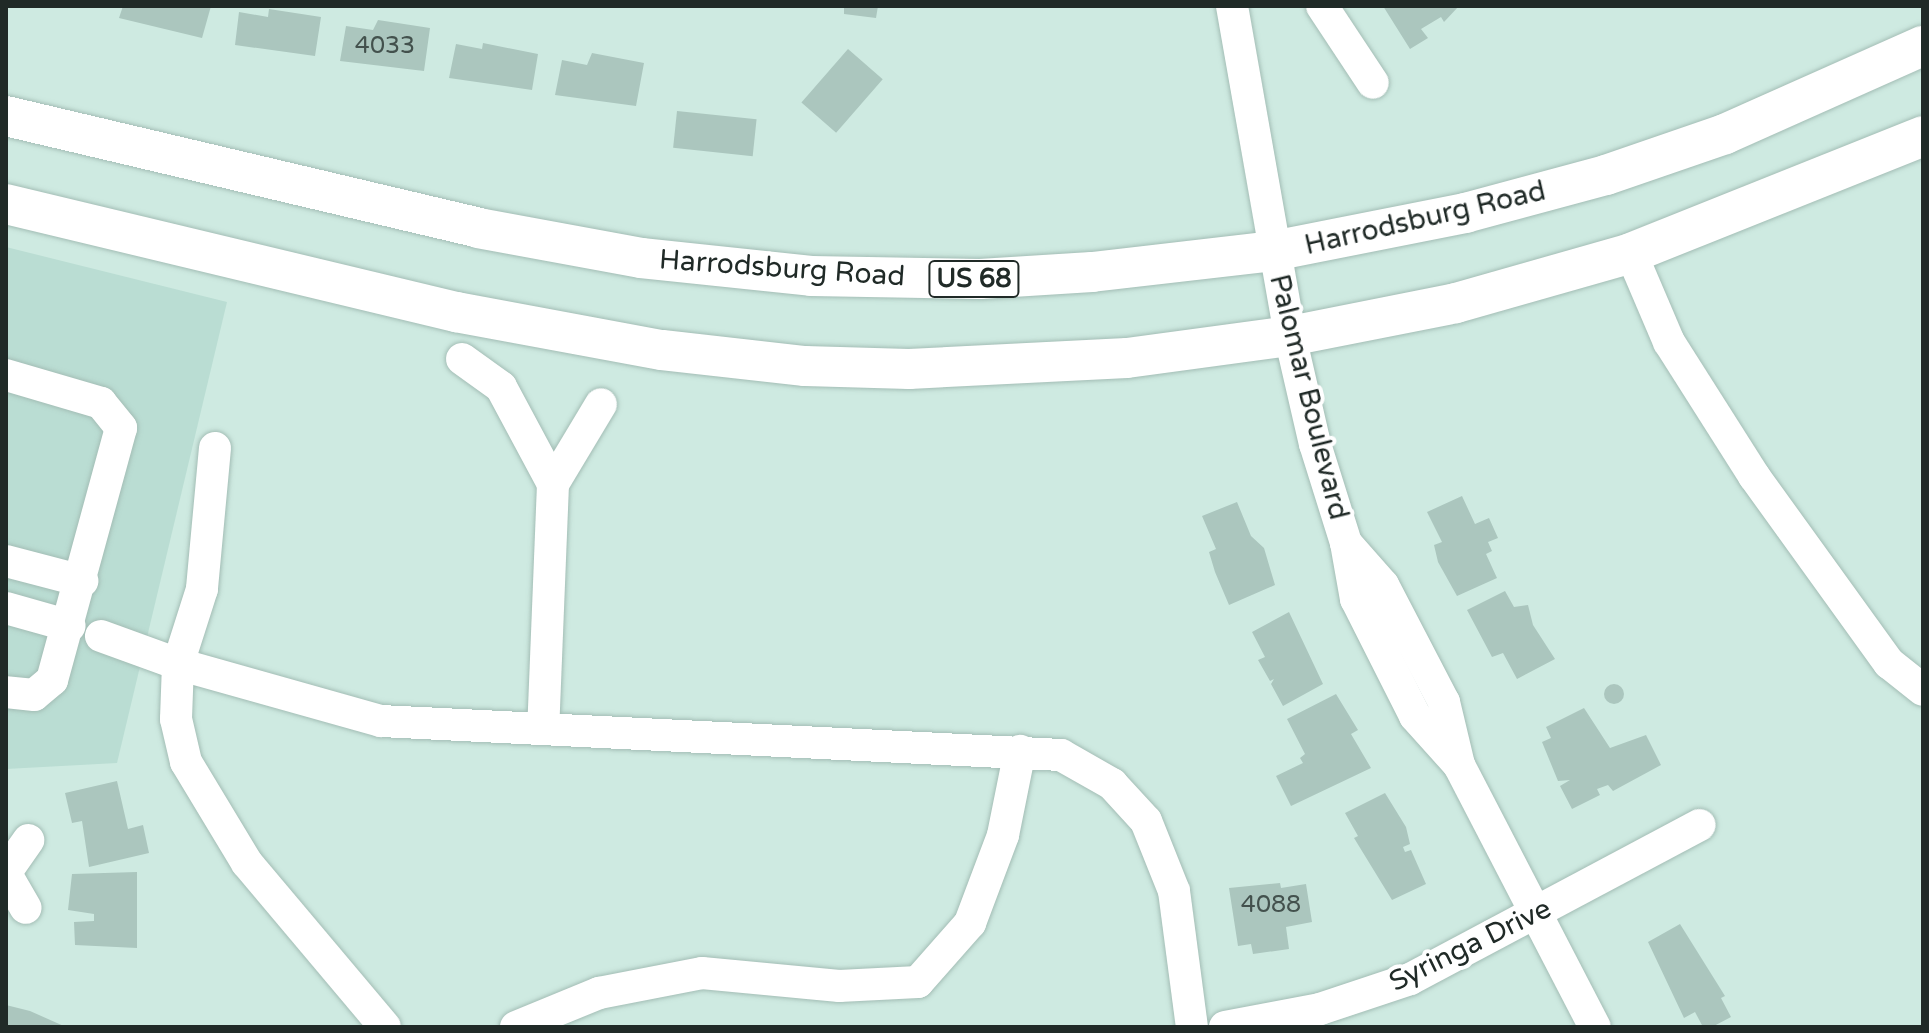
<!DOCTYPE html>
<html>
<head>
<meta charset="utf-8">
<style>
	body { margin:0 }
	#map { position:relative; width:1929px; height:1033px; overflow:hidden; background:#ceeae1; font-family:"Varela Round",sans-serif }
	div>[style] { position:absolute }
	[style*='--x'] { left:calc(var(--x)*1px); top:calc(var(--y)*1px); width:calc(var(--w)*1px); rotate:calc(var(--a)*1deg) }
	.built>* { inset:0; background:#baddd3 }
	.building>* { inset:0; background:#abc6be; transform-origin:0 0 }
	.round { border-radius:50% }
	.roads { filter:drop-shadow(0 0 2px #a3bdb5) drop-shadow(0 0 2px #a3bdb5) }
	.minor>* { height:32px; margin:-16px; padding:0 16px; transform-origin:16px; border-radius:16px; background:#fff }
	.major>* { height:40px; margin:-20px; padding:0 20px; transform-origin:20px; border-radius:20px; background:#fff }
	span { translate:-50% -50%; white-space:nowrap; text-align:center; line-height:1.15; -webkit-text-stroke:8px #fff; paint-order:stroke }
	.number-label { font-size:24px; color:#43514d }
	.number-label span { -webkit-text-stroke-width:0 }
	.shield-label span { padding:2px 6px; background:#fff; border:2px solid; border-radius:6px; -webkit-text-stroke-width:0 }
	.shield-label { font-size:26px; color:#202a27; font-weight:700 }
	.street-label { font-size:28px; color:#202a27 }
	.frame { position:absolute; inset:0; border:8px solid #202a27; pointer-events:none }
</style>
</head>
<body>
<div id="map">
	<div class="built">
		<div style="clip-path:polygon(6px 247px,227px 302px,117px 763px,6px 769px)"></div>
	</div>
	<div class="building">
		<div style="clip-path:polygon(123px 6px,211px 6px,202px 38px,119px 18px)"></div>
		<div style="clip-path:polygon(844px 6px,878px 6px,876px 18px,844px 14px)"></div>
		<div style="clip-path:polygon(1383px 6px,1459px 6px,1444px 22px,1441px 17px,1421px 29px,1428px 38px,1410px 49px)"></div>
		<div style="clip-path:polygon(269px 9px,321px 17px,315px 56px,235px 45px,239px 12px,268px 17px)"></div>
		<div style="clip-path:polygon(378px 20px,430px 28px,424px 71px,340px 61px,346px 26px,373px 30px)"></div>
		<div style="clip-path:polygon(483px 43px,538px 54px,532px 90px,449px 78px,456px 44px,482px 49px)"></div>
		<div style="left:848px;top:49px;width:46px;height:71px;rotate:41deg"></div>
		<div style="clip-path:polygon(592px 53px,644px 63px,636px 106px,555px 95px,562px 60px,587px 65px)"></div>
		<div style="left:677px;top:111px;width:80px;height:37px;rotate:6deg"></div>
		<div style="clip-path:polygon(1462px 496px,1475px 524px,1489px 518px,1498px 538px,1488px 542px,1492px 551px,1486px 554px,1497px 578px,1457px 596px,1438px 562px,1434px 545px,1442px 542px,1427px 512px)"></div>
		<div style="clip-path:polygon(1237px 502px,1251px 536px,1264px 548px,1275px 585px,1229px 605px,1215px 572px,1209px 552px,1216px 549px,1202px 516px)"></div>
		<div style="clip-path:polygon(1505px 591px,1514px 607px,1528px 605px,1533px 625px,1555px 659px,1517px 679px,1503px 653px,1492px 657px,1467px 610px)"></div>
		<div style="clip-path:polygon(1289px 612px,1323px 684px,1283px 706px,1271px 684px,1274px 679px,1270px 681px,1258px 660px,1265px 657px,1252px 632px)"></div>
		<div class="round" style="left:1604px;top:684px;width:20px;height:20px"></div>
		<div style="clip-path:polygon(1336px 694px,1358px 730px,1351px 734px,1371px 768px,1291px 806px,1276px 776px,1303px 763px,1300px 758px,1305px 754px,1287px 719px)"></div>
		<div style="clip-path:polygon(1584px 708px,1610px 748px,1646px 735px,1661px 765px,1613px 791px,1608px 785px,1597px 789px,1600px 795px,1572px 809px,1560px 786px,1570px 780px,1558px 781px,1542px 742px,1551px 738px,1546px 727px)"></div>
		<div style="clip-path:polygon(117px 781px,128px 829px,143px 825px,149px 853px,89px 867px,82px 821px,72px 823px,65px 793px)"></div>
		<div style="clip-path:polygon(1385px 793px,1406px 827px,1410px 844px,1403px 847px,1405px 852px,1411px 850px,1426px 884px,1392px 900px,1354px 838px,1358px 836px,1345px 813px)"></div>
		<div style="clip-path:polygon(137px 872px,137px 948px,75px 945px,74px 922px,94px 921px,94px 914px,68px 910px,72px 874px)"></div>
		<div style="clip-path:polygon(1280px 883px,1281px 888px,1306px 884px,1312px 922px,1286px 927px,1289px 949px,1253px 954px,1251px 944px,1238px 946px,1229px 888px)"></div>
		<div style="clip-path:polygon(1680px 924px,1725px 996px,1721px 998px,1731px 1017px,1712px 1027px,1703px 1027px,1695px 1012px,1684px 1018px,1648px 942px)"></div>
		<div style="clip-path:polygon(6px 1005px,30px 1011px,66px 1027px,6px 1027px)"></div>
	</div>
	<div class="roads">
		<div class="minor">
			<div style="--x:1232;--y:6;--w:335;--a:80"></div>
			<div style="--x:1290;--y:336;--w:111;--a:77"></div>
			<div style="--x:1315;--y:444;--w:104;--a:72.6"></div>
			<div style="--x:1346;--y:543;--w:57;--a:79.9"></div>
			<div style="--x:1356;--y:599;--w:131;--a:63.2"></div>
			<div style="--x:1415;--y:716;--w:66;--a:48.1"></div>
			<div style="--x:1322;--y:6;--w:92;--a:56.5"></div>
			<div style="--x:1631;--y:253;--w:97;--a:66.9"></div>
			<div style="--x:1669;--y:342;--w:159;--a:57.6"></div>
			<div style="--x:1754;--y:476;--w:231;--a:54.2"></div>
			<div style="--x:1889;--y:663;--w:43;--a:38.5"></div>
			<div style="--x:462;--y:359;--w:48;--a:35.7"></div>
			<div style="--x:501;--y:387;--w:110;--a:61.8"></div>
			<div style="--x:553;--y:484;--w:244;--a:92.3"></div>
			<div style="--x:6;--y:375;--w:99;--a:16.4"></div>
			<div style="--x:101;--y:403;--w:32;--a:51"></div>
			<div style="--x:121;--y:428;--w:261;--a:105.3"></div>
			<div style="--x:52;--y:680;--w:23;--a:140"></div>
			<div style="--x:34;--y:695;--w:28;--a:-174"></div>
			<div style="--x:215;--y:448;--w:142;--a:95.3"></div>
			<div style="--x:202;--y:589;--w:79;--a:107.7"></div>
			<div style="--x:178;--y:664;--w:55;--a:92.1"></div>
			<div style="--x:176;--y:719;--w:44;--a:76.9"></div>
			<div style="--x:186;--y:762;--w:118;--a:58.9"></div>
			<div style="--x:247;--y:863;--w:214;--a:49.9"></div>
			<div style="--x:553;--y:484;--w:93;--a:-59"></div>
			<div style="--x:1346;--y:543;--w:56;--a:48.6"></div>
			<div style="--x:1383;--y:585;--w:132;--a:62.5"></div>
			<div style="--x:1444;--y:702;--w:65;--a:76.6"></div>
			<div style="--x:1459;--y:765;--w:295;--a:62.6"></div>
			<div style="--x:6;--y:561;--w:79;--a:14.7"></div>
			<div style="--x:6;--y:608;--w:66;--a:15.7"></div>
			<div style="--x:101;--y:636;--w:82;--a:20"></div>
			<div style="--x:178;--y:664;--w:211;--a:15.7"></div>
			<div style="--x:381;--y:721;--w:681;--a:2.86"></div>
			<div style="--x:1061;--y:755;--w:59;--a:29.6"></div>
			<div style="--x:1112;--y:784;--w:50;--a:47.4"></div>
			<div style="--x:1146;--y:821;--w:75;--a:68.2"></div>
			<div style="--x:1174;--y:891;--w:137;--a:82.5"></div>
			<div style="--x:6;--y:872;--w:39;--a:-55"></div>
			<div style="--x:6;--y:874;--w:39;--a:60"></div>
			<div style="--x:516;--y:1027;--w:90;--a:-22.3"></div>
			<div style="--x:599;--y:993;--w:105;--a:-11"></div>
			<div style="--x:702;--y:973;--w:138;--a:5.4"></div>
			<div style="--x:839;--y:986;--w:79;--a:-2.9"></div>
			<div style="--x:918;--y:982;--w:79;--a:-48.6"></div>
			<div style="--x:970;--y:923;--w:94;--a:-69.4"></div>
			<div style="--x:1003;--y:835;--w:86;--a:-78.6"></div>
			<div style="--x:1225;--y:1027;--w:97;--a:-10.7"></div>
			<div style="--x:1320;--y:1009;--w:95;--a:-18.4"></div>
			<div style="--x:1410;--y:979;--w:328;--a:-28"></div>
		</div>
		<div class="major">
			<div style="--x:6;--y:116;--w:485;--a:13.3"></div>
			<div style="--x:478;--y:228;--w:166;--a:10.4"></div>
			<div style="--x:641;--y:258;--w:171;--a:6"></div>
			<div style="--x:811;--y:276;--w:169;--a:1"></div>
			<div style="--x:980;--y:279;--w:112;--a:-3.6"></div>
			<div style="--x:1092;--y:272;--w:182;--a:-6.6"></div>
			<div style="--x:1273;--y:251;--w:196;--a:-11.2"></div>
			<div style="--x:1465;--y:213;--w:146;--a:-15.1"></div>
			<div style="--x:1606;--y:175;--w:126;--a:-19"></div>
			<div style="--x:1725;--y:134;--w:217;--a:-24"></div>
			<div style="--x:6;--y:204;--w:463;--a:13.5"></div>
			<div style="--x:456;--y:312;--w:209;--a:10.5"></div>
			<div style="--x:662;--y:350;--w:144;--a:6.4"></div>
			<div style="--x:805;--y:366;--w:104;--a:1.7"></div>
			<div style="--x:909;--y:369;--w:218;--a:-2.9"></div>
			<div style="--x:1127;--y:358;--w:164;--a:-7.7"></div>
			<div style="--x:1290;--y:336;--w:169;--a:-11.2"></div>
			<div style="--x:1456;--y:303;--w:182;--a:-15.9"></div>
			<div style="--x:1631;--y:253;--w:315;--a:-21.8"></div>
		</div>
	</div>
	<div class="number-label">
		<span style="left:385px;top:46px">4033</span>
		<span style="left:1271px;top:905px">4088</span>
	</div>
	<div class="shield-label">
		<span style="left:974px;top:279px">US 68</span>
	</div>
	<div class="street-label">
		<span style="left:1425px;top:218px;rotate:-13deg">Harrodsburg Road</span>
		<span style="left:782px;top:268px;rotate:4deg">Harrodsburg Road</span>
		<span style="left:1309px;top:397px;rotate:76deg">Palomar Boulevard</span>
		<span style="left:1470px;top:945px;rotate:-26deg">Syringa Drive</span>
	</div>
	<div class="frame"></div>
</div>
</body>
</html>
